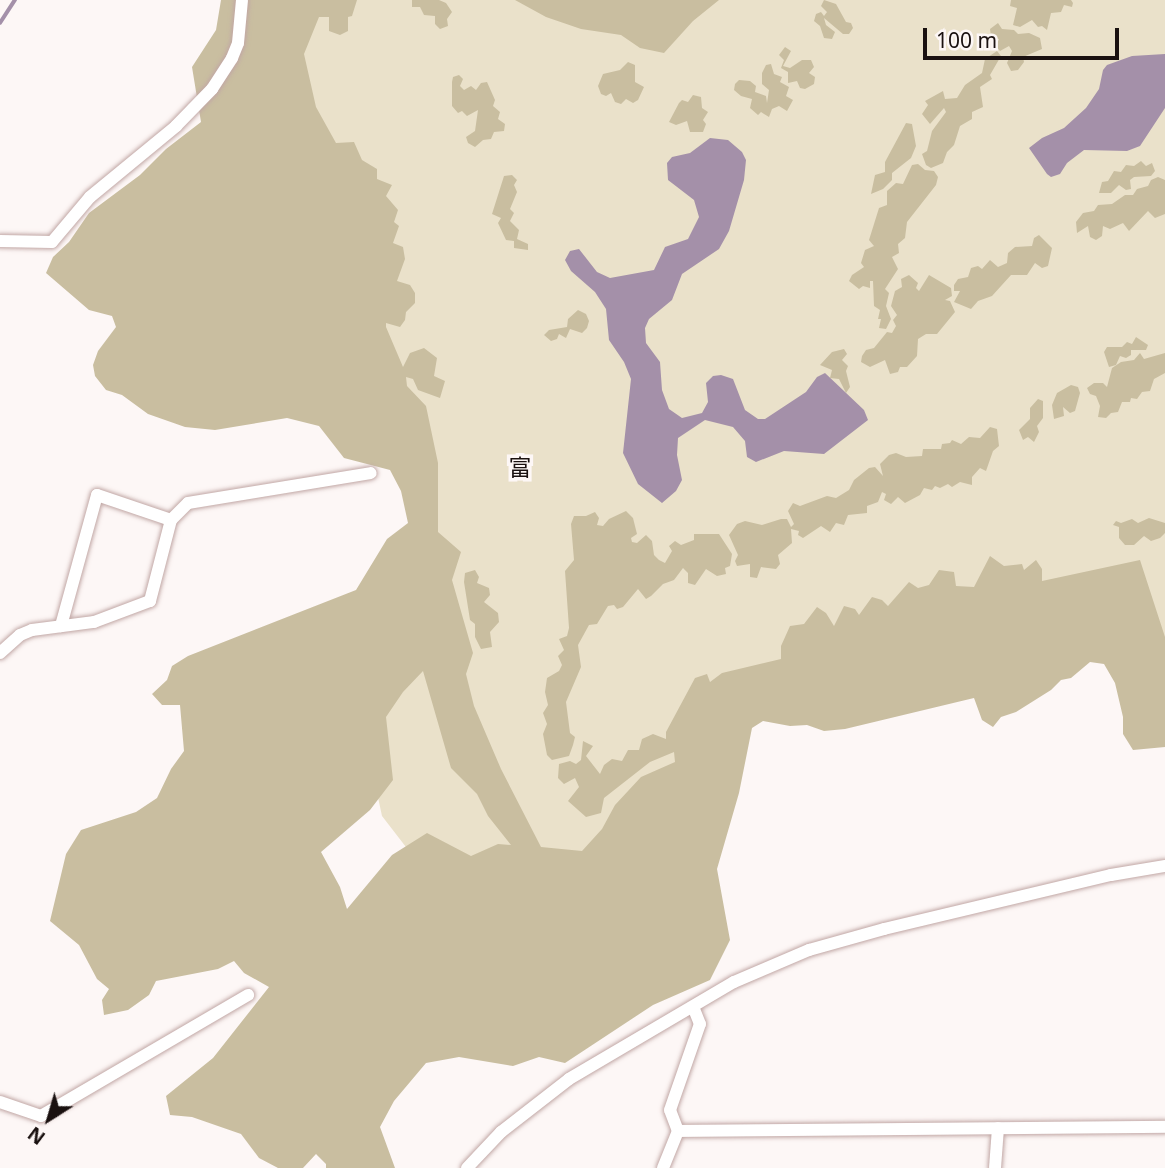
<!DOCTYPE html>
<html>
<head>
<meta charset="utf-8">
<style>
	body { margin:0 }
	#map { position:relative; width:1165px; height:1168px; overflow:hidden; background:#fdf7f6; font-family:"Noto Sans","Noto Sans JP",sans-serif }
	div>[style] { position:absolute }
	[style*='--x'] { left:calc(var(--x)*1px); top:calc(var(--y)*1px); width:calc(var(--w)*1px); rotate:calc(var(--a)*1deg) }
	.green>* { inset:0; background:#eae1ca }
	.forest>* { inset:0; background:#c9bea0 }
	.water>* { inset:0; background:#a490a9 }
	.stream>* { height:3.5px; margin:-1.75px; padding:0 1.75px; transform-origin:1.75px; border-radius:1.75px; background:#a490a9 }
	.roads { filter:drop-shadow(0 0 2px #c1a7a5) drop-shadow(0 0 2px #c1a7a5) }
	.minor>* { height:12px; margin:-6px; padding:0 6px; transform-origin:6px; border-radius:6px; background:#fff }
	span { translate:-50% -50%; white-space:nowrap; text-align:center; line-height:1.15; -webkit-text-stroke:7px #fdf7f6; paint-order:stroke }
	.quarter-label { font-size:23px; color:#1a1110 }
	.north { position:absolute; left:14px; top:1084px; width:70px; height:70px; -webkit-text-stroke:5px #fdf7f6; paint-order:stroke; rotate:217deg; font-size:19px; font-weight:700; line-height:28px; text-align:center; color:#1a1110 }
	.north::after { content:''; display:block; margin:auto; width:24px; height:32px; background:#1a1110; clip-path:polygon(50% 0,100% 100%,50% 72%,0 100%) }
	.scale { position:absolute; left:923px; top:28px; width:196px; height:32px; box-sizing:border-box; border:4px solid #1a1110; border-top:0; padding-left:9px; font-size:21px; line-height:24px; white-space:nowrap; color:#1a1110; -webkit-text-stroke:5px #fdf7f6; paint-order:stroke }
</style>
</head>
<body>
<div id="map">
	<div class="green">
		<div style="clip-path:polygon(304px 0,1165px 0,1165px 730px,1108px 618px,729px 701px,680px 932px,460px 917px,382px 816px,345px 644px,430px 573px,290px 54px)"></div>
	</div>
	<div class="forest">
		<div style="clip-path:polygon(evenodd,221px 0,357px 0,352px 16px,348px 17px,348px 31px,340px 35px,329px 31px,329px 17px,319px 17px,304px 54px,316px 107px,336px 143px,354px 142px,362px 160px,377px 169px,377px 179px,392px 185px,386px 196px,398px 210px,394px 222px,399px 226px,393px 243px,403px 247px,405px 259px,397px 281px,410px 285px,415px 293px,415px 303px,406px 312px,405px 320px,400px 327px,386px 323px,386px 327px,403px 367px,410px 353px,424px 348px,437px 358px,434px 376px,445px 381px,440px 398px,418px 390px,413px 379px,406px 377px,407px 386px,426px 406px,438px 463px,438px 532px,461px 552px,452px 580px,473px 653px,466px 674px,474px 706px,501px 769px,541px 847px,582px 851px,602px 829px,615px 805px,641px 777px,675px 762px,674px 752px,650px 762px,604px 798px,601px 813px,586px 817px,568px 801px,579px 787px,575px 778px,564px 784px,558px 778px,559px 764px,570px 761px,576px 764px,581px 760px,583px 741px,593px 746px,586px 756px,600px 774px,604px 765px,612px 759px,622px 761px,628px 750px,639px 750px,642px 739px,653px 734px,666px 739px,666px 732px,695px 678px,707px 674px,710px 682px,722px 673px,781px 659px,781px 646px,790px 626px,804px 624px,817px 607px,826px 613px,834px 626px,844px 606px,855px 609px,859px 615px,872px 597px,882px 600px,888px 606px,909px 582px,918px 588px,929px 585px,939px 570px,954px 572px,956px 586px,974px 587px,990px 556px,1004px 566px,1022px 564px,1024px 570px,1036px 560px,1042px 569px,1042px 581px,1140px 560px,1165px 637px,1165px 747px,1133px 750px,1123px 734px,1123px 717px,1115px 683px,1104px 664px,1090px 662px,1071px 678px,1061px 680px,1051px 690px,1016px 712px,1001px 717px,993px 727px,982px 720px,974px 698px,845px 729px,824px 731px,807px 725px,790px 726px,763px 721px,752px 728px,739px 793px,717px 869px,730px 940px,710px 980px,653px 1005px,565px 1063px,539px 1057px,513px 1066px,459px 1057px,426px 1063px,394px 1101px,380px 1127px,395px 1168px,326px 1168px,326px 1164px,316px 1154px,303px 1168px,278px 1168px,259px 1158px,241px 1134px,192px 1117px,170px 1115px,166px 1096px,213px 1058px,269px 987px,244px 973px,234px 961px,218px 969px,156px 981px,149px 995px,128px 1010px,104px 1015px,102px 1000px,109px 989px,97px 979px,79px 945px,50px 921px,66px 854px,81px 830px,136px 812px,157px 798px,171px 769px,184px 751px,180px 705px,162px 705px,152px 694px,167px 680px,172px 666px,188px 656px,356px 590px,387px 539px,408px 523px,401px 491px,390px 470px,344px 458px,319px 426px,287px 418px,215px 430px,185px 427px,148px 414px,122px 395px,106px 390px,95px 376px,93px 365px,98px 351px,116px 327px,112px 316px,89px 310px,46px 273px,53px 257px,69px 242px,89px 213px,140px 175px,166px 149px,201px 122px,192px 67px,216px 30px,221px 0,423px 671px,451px 768px,477px 794px,488px 816px,511px 845px,498px 844px,471px 856px,427px 833px,392px 855px,347px 909px,340px 887px,321px 852px,370px 810px,393px 780px,386px 717px,403px 692px,423px 671px)"></div>
		<div style="clip-path:polygon(412px 0,439px 0,446px 3px,452px 12px,447px 19px,448px 26px,440px 29px,435px 24px,435px 16px,424px 15px,420px 7px,412px 7px)"></div>
		<div style="clip-path:polygon(515px 0,719px 0,693px 21px,664px 53px,640px 48px,621px 35px,581px 29px,546px 17px)"></div>
		<div style="clip-path:polygon(824px 0,836px 4px,846px 22px,851px 23px,853px 28px,849px 34px,843px 34px,824px 18px,826px 25px,835px 32px,832px 39px,824px 38px,820px 26px,814px 21px,816px 14px,821px 12px,824px 16px,827px 12px,821px 6px)"></div>
		<div style="clip-path:polygon(1011px 0,1071px 0,1073px 3px,1072px 7px,1064px 5px,1061px 12px,1051px 13px,1047px 30px,1042px 26px,1038px 27px,1032px 20px,1020px 27px,1013px 25px,1017px 8px,1010px 6px)"></div>
		<div style="clip-path:polygon(998px 23px,1002px 29px,1014px 30px,1018px 34px,1029px 33px,1040px 38px,1042px 49px,1023px 57px,1024px 62px,1018px 70px,1011px 71px,1007px 63px,1012px 51px,1009px 46px,1000px 51px,996px 46px,999px 39px,991px 37px,990px 29px)"></div>
		<div style="clip-path:polygon(785px 47px,791px 51px,783px 66px,790px 68px,802px 60px,811px 60px,814px 67px,809px 73px,815px 77px,814px 84px,805px 89px,800px 88px,797px 81px,788px 83px,788px 72px,781px 68px,784px 60px,779px 55px)"></div>
		<div style="clip-path:polygon(997px 51px,1001px 56px,990px 75px,992px 79px,980px 87px,983px 107px,972px 112px,972px 119px,960px 126px,954px 145px,947px 152px,943px 163px,931px 168px,926px 165px,922px 154px,927px 151px,932px 131px,946px 112px,944px 108px,930px 124px,922px 114px,928px 105px,925px 101px,943px 91px,945px 99px,957px 98px,965px 85px,982px 73px,985px 59px)"></div>
		<div style="clip-path:polygon(628px 62px,635px 65px,635px 82px,644px 87px,638px 100px,633px 103px,626px 99px,621px 104px,615px 102px,611px 93px,606px 96px,601px 94px,598px 86px,603px 74px,620px 70px)"></div>
		<div style="clip-path:polygon(771px 64px,774px 74px,782px 77px,780px 82px,789px 87px,786px 96px,793px 100px,787px 111px,779px 106px,772px 109px,769px 117px,761px 112px,758px 115px,750px 108px,752px 99px,741px 96px,734px 90px,735px 84px,739px 80px,750px 81px,756px 86px,755px 92px,766px 96px,767px 103px,769px 90px,762px 84px,762px 73px,766px 65px)"></div>
		<div style="clip-path:polygon(459px 75px,463px 79px,460px 86px,464px 90px,471px 86px,476px 90px,481px 83px,487px 82px,495px 100px,493px 106px,500px 112px,498px 119px,505px 124px,504px 131px,494px 132px,491px 139px,483px 140px,475px 147px,468px 143px,466px 137px,475px 131px,478px 110px,467px 116px,462px 111px,458px 113px,452px 106px,452px 82px,453px 77px)"></div>
		<div style="clip-path:polygon(693px 95px,701px 97px,702px 108px,708px 112px,703px 120px,706px 124px,703px 132px,690px 132px,687px 121px,676px 125px,669px 122px,679px 103px,682px 100px,688px 102px)"></div>
		<div style="clip-path:polygon(906px 123px,912px 124px,916px 146px,911px 158px,892px 173px,892px 180px,883px 189px,871px 194px,875px 175px,885px 172px,885px 162px)"></div>
		<div style="clip-path:polygon(1141px 161px,1146px 166px,1152px 163px,1155px 171px,1151px 176px,1134px 177px,1130px 180px,1131px 189px,1126px 190px,1119px 185px,1111px 193px,1099px 193px,1102px 182px,1108px 181px,1114px 171px,1121px 172px,1126px 165px,1134px 166px)"></div>
		<div style="clip-path:polygon(918px 164px,925px 170px,934px 171px,938px 177px,936px 185px,907px 222px,905px 238px,898px 244px,899px 253px,892px 257px,898px 269px,885px 289px,889px 293px,886px 306px,891px 319px,886px 329px,879px 328px,881px 319px,878px 319px,880px 310px,874px 306px,873px 281px,870px 281px,870px 288px,863px 286px,859px 289px,849px 281px,852px 275px,864px 267px,861px 263px,865px 250px,874px 246px,869px 240px,879px 208px,887px 205px,887px 191px,896px 183px,903px 184px,912px 165px)"></div>
		<div style="clip-path:polygon(512px 175px,517px 180px,514px 185px,517px 192px,510px 209px,514px 213px,510px 221px,519px 230px,517px 239px,528px 244px,528px 250px,514px 248px,514px 241px,506px 240px,498px 223px,501px 218px,492px 214px,504px 176px)"></div>
		<div style="clip-path:polygon(1158px 177px,1165px 180px,1165px 214px,1155px 218px,1148px 211px,1129px 231px,1123px 223px,1110px 229px,1103px 226px,1102px 236px,1096px 240px,1090px 237px,1088px 226px,1077px 233px,1076px 222px,1083px 213px,1094px 211px,1098px 205px,1112px 204px,1125px 195px,1133px 195px,1137px 189px,1148px 186px,1151px 180px)"></div>
		<div style="clip-path:polygon(1039px 235px,1052px 248px,1048px 266px,1042px 268px,1035px 263px,1027px 275px,1011px 275px,992px 296px,978px 301px,971px 309px,954px 302px,960px 291px,954px 291px,954px 285px,958px 279px,968px 277px,971px 268px,978px 266px,982px 269px,990px 260px,998px 267px,1007px 263px,1008px 253px,1015px 247px,1032px 246px,1034px 238px)"></div>
		<div style="clip-path:polygon(909px 275px,918px 283px,916px 288px,919px 291px,929px 275px,951px 288px,952px 296px,945px 300px,950px 301px,955px 312px,937px 334px,926px 334px,918px 339px,917px 356px,907px 367px,900px 367px,898px 372px,890px 374px,885px 360px,870px 367px,861px 362px,862px 356px,866px 350px,874px 348px,887px 332px,892px 333px,896px 326px,893px 320px,897px 315px,891px 306px,895px 291px,902px 287px,901px 279px)"></div>
		<div style="clip-path:polygon(578px 310px,586px 314px,589px 321px,587px 328px,582px 333px,570px 329px,566px 338px,559px 334px,557px 339px,551px 341px,544px 335px,549px 330px,567px 327px,568px 319px)"></div>
		<div style="clip-path:polygon(1136px 337px,1148px 345px,1146px 350px,1131px 350px,1131px 355px,1126px 358px,1120px 356px,1116px 365px,1109px 367px,1104px 352px,1107px 347px,1122px 347px,1127px 342px,1132px 344px)"></div>
		<div style="clip-path:polygon(844px 349px,847px 354px,842px 360px,848px 366px,846px 371px,850px 387px,846px 393px,839px 379px,830px 378px,832px 370px,820px 365px,832px 352px)"></div>
		<div style="clip-path:polygon(1140px 353px,1144px 359px,1165px 353px,1165px 373px,1154px 379px,1150px 391px,1142px 392px,1137px 399px,1131px 398px,1130px 402px,1122px 402px,1118px 412px,1111px 413px,1106px 418px,1098px 417px,1100px 406px,1096px 396px,1090px 394px,1087px 388px,1094px 383px,1103px 383px,1107px 387px,1112px 368px,1121px 362px,1134px 360px)"></div>
		<div style="clip-path:polygon(1071px 385px,1078px 387px,1080px 393px,1075px 411px,1070px 413px,1063px 407px,1064px 416px,1054px 419px,1052px 405px,1057px 393px)"></div>
		<div style="clip-path:polygon(1038px 399px,1043px 401px,1043px 418px,1037px 426px,1039px 432px,1034px 442px,1028px 437px,1023px 440px,1019px 430px,1030px 419px,1030px 408px)"></div>
		<div style="clip-path:polygon(990px 427px,997px 429px,999px 446px,993px 451px,986px 471px,980px 468px,972px 477px,972px 485px,960px 482px,952px 487px,948px 484px,940px 488px,935px 486px,932px 490px,924px 488px,920px 495px,905px 503px,898px 497px,891px 504px,884px 500px,886px 494px,882px 492px,878px 502px,867px 506px,867px 513px,848px 515px,844px 525px,836px 523px,830px 532px,821px 526px,803px 538px,798px 535px,799px 531px,791px 529px,792px 543px,778px 555px,780px 564px,776px 569px,761px 567px,757px 578px,750px 577px,750px 564px,737px 566px,735px 561px,738px 555px,729px 535px,737px 524px,745px 521px,762px 525px,781px 519px,787px 519px,791px 527px,794px 524px,788px 511px,793px 503px,800px 506px,827px 496px,836px 498px,849px 490px,854px 480px,869px 468px,875px 467px,883px 476px,880px 464px,889px 455px,896px 453px,906px 457px,922px 456px,923px 449px,941px 449px,942px 444px,950px 443px,952px 440px,961px 444px,969px 437px,980px 438px)"></div>
		<div style="clip-path:polygon(626px 511px,633px 518px,637px 534px,631px 538px,632px 542px,637px 543px,646px 535px,652px 541px,654px 555px,659px 560px,665px 563px,672px 551px,669px 546px,675px 541px,681px 545px,694px 540px,694px 534px,719px 534px,732px 554px,730px 566px,725px 568px,726px 574px,717px 576px,706px 569px,695px 585px,688px 583px,688px 573px,683px 568px,674px 580px,663px 584px,651px 596px,646px 599px,638px 589px,623px 607px,617px 609px,614px 605px,608px 606px,597px 624px,589px 625px,578px 645px,581px 667px,566px 702px,570px 733px,575px 737px,573px 745px,569px 756px,552px 760px,547px 755px,543px 734px,547px 724px,543px 713px,548px 705px,545px 692px,547px 678px,559px 671px,562px 665px,558px 656px,564px 650px,559px 639px,567px 636px,569px 628px,565px 571px,574px 560px,571px 524px,574px 516px,586px 516px,595px 512px,599px 518px,597px 525px,603px 526px,609px 519px)"></div>
		<div style="clip-path:polygon(1149px 518px,1165px 523px,1165px 533px,1160px 538px,1151px 541px,1144px 536px,1134px 545px,1125px 545px,1119px 538px,1119px 527px,1113px 525px,1116px 521px,1121px 523px,1132px 519px,1138px 523px)"></div>
		<div style="clip-path:polygon(475px 570px,479px 577px,477px 583px,489px 588px,490px 595px,484px 602px,498px 613px,499px 622px,490px 632px,492px 647px,481px 649px,475px 637px,475px 624px,470px 620px,464px 582px,465px 573px)"></div>
	</div>
	<div class="water">
		<div style="clip-path:polygon(1165px 54px,1165px 108px,1140px 146px,1127px 151px,1084px 150px,1067px 163px,1060px 174px,1051px 177px,1047px 174px,1029px 148px,1042px 138px,1064px 128px,1086px 108px,1099px 89px,1103px 70px,1107px 65px,1132px 56px)"></div>
		<div style="clip-path:polygon(710px 138px,728px 140px,742px 152px,746px 160px,744px 180px,729px 231px,719px 249px,682px 274px,672px 300px,649px 319px,645px 328px,646px 343px,660px 362px,662px 390px,669px 409px,682px 418px,702px 413px,708px 402px,706px 383px,713px 376px,721px 375px,733px 379px,745px 410px,758px 419px,765px 419px,806px 392px,817px 377px,825px 373px,864px 410px,868px 420px,824px 454px,784px 451px,756px 462px,747px 457px,745px 441px,733px 427px,705px 420px,678px 438px,677px 455px,682px 480px,676px 491px,662px 503px,638px 484px,623px 453px,631px 379px,624px 362px,609px 340px,606px 309px,595px 292px,571px 271px,565px 260px,570px 251px,579px 249px,597px 272px,610px 278px,654px 270px,665px 247px,688px 239px,699px 217px,694px 200px,668px 180px,667px 163px,672px 157px,690px 153px)"></div>
	</div>
	<div class="stream">
		<div style="--x:0;--y:23;--w:27;--a:-57"></div>
	</div>
	<div class="roads">
		<div class="minor">
			<div style="--x:0;--y:241;--w:52;--a:1.1"></div>
			<div style="--x:52;--y:242;--w:59;--a:-49.8"></div>
			<div style="--x:90;--y:197;--w:112;--a:-39.5"></div>
			<div style="--x:176;--y:126;--w:52;--a:-45.8"></div>
			<div style="--x:212;--y:89;--w:37;--a:-57"></div>
			<div style="--x:232;--y:58;--w:16;--a:-68"></div>
			<div style="--x:238;--y:43;--w:43;--a:-84.7"></div>
			<div style="--x:171;--y:520;--w:24;--a:-45"></div>
			<div style="--x:188;--y:503;--w:185;--a:-9.3"></div>
			<div style="--x:0;--y:653;--w:27;--a:-42"></div>
			<div style="--x:20;--y:635;--w:13;--a:-23"></div>
			<div style="--x:32;--y:630;--w:63;--a:-7.4"></div>
			<div style="--x:94;--y:622;--w:60;--a:-20.6"></div>
			<div style="--x:150;--y:601;--w:84;--a:-75.5"></div>
			<div style="--x:171;--y:520;--w:78;--a:-161.3"></div>
			<div style="--x:97;--y:495;--w:136;--a:105.4"></div>
			<div style="--x:0;--y:1102;--w:43;--a:18.9"></div>
			<div style="--x:41;--y:1116;--w:240;--a:-30.3"></div>
			<div style="--x:678;--y:1131;--w:487;--a:-0.5"></div>
			<div style="--x:467;--y:1168;--w:50;--a:-46.6"></div>
			<div style="--x:501;--y:1132;--w:86;--a:-37.9"></div>
			<div style="--x:569;--y:1079;--w:191;--a:-30.5"></div>
			<div style="--x:734;--y:982;--w:82;--a:-23.1"></div>
			<div style="--x:809;--y:950;--w:78;--a:-15.6"></div>
			<div style="--x:884;--y:929;--w:233;--a:-13.4"></div>
			<div style="--x:1111;--y:875;--w:55;--a:-9.5"></div>
			<div style="--x:663;--y:1168;--w:40;--a:-68"></div>
			<div style="--x:678;--y:1131;--w:22;--a:-111"></div>
			<div style="--x:670;--y:1110;--w:91;--a:-70.8"></div>
			<div style="--x:700;--y:1024;--w:18;--a:-112"></div>
			<div style="--x:995;--y:1168;--w:40;--a:-85.7"></div>
		</div>
	</div>
	<div class="quarter-label">
		<span style="left:520px;top:467px">富</span>
	</div>
	<div class="north">N</div>
	<div class="scale">100 m</div>
</div>
</body>
</html>
